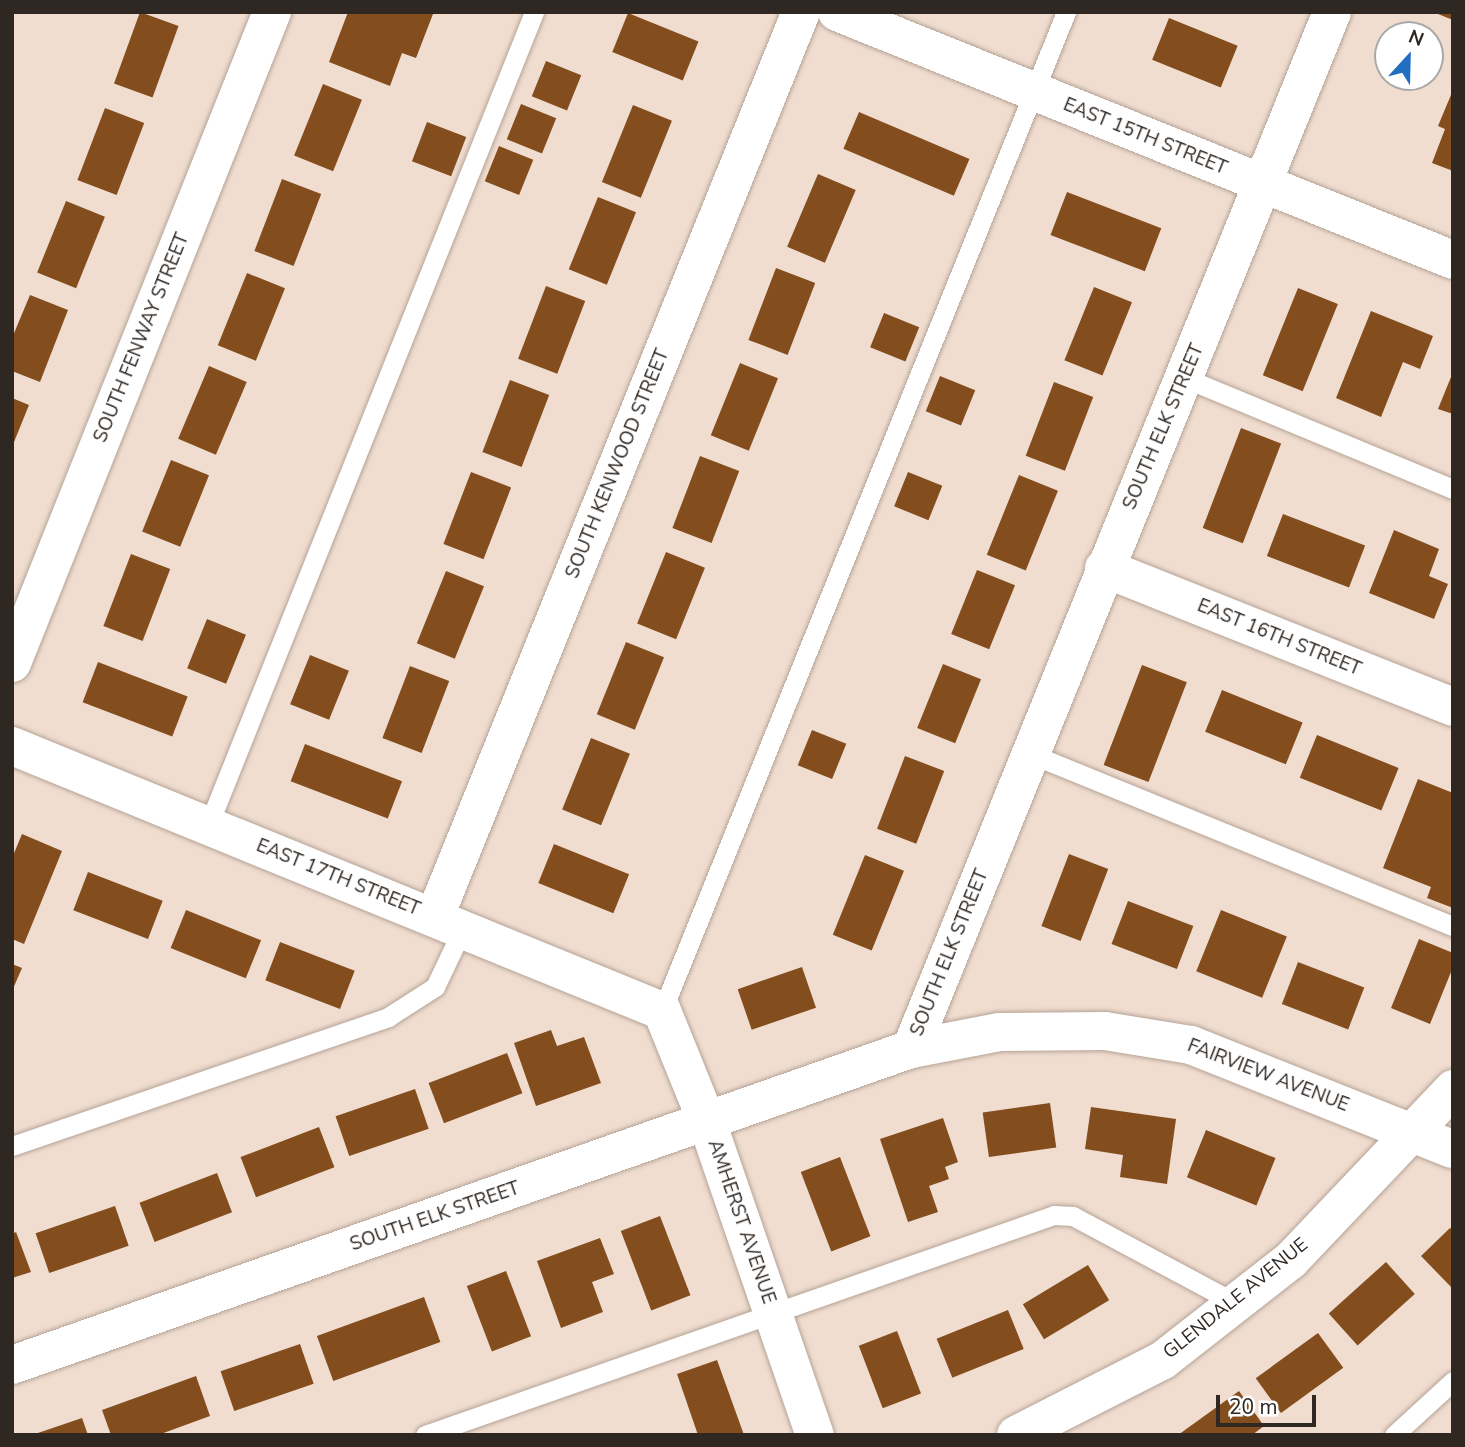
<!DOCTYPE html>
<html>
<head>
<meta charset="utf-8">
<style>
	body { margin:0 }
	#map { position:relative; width:1465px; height:1447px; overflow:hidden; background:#f0ddd0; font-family:"Nunito Sans",sans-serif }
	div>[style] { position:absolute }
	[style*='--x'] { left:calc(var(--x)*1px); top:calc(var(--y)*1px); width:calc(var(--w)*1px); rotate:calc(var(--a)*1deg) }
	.building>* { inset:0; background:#834d1d; transform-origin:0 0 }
	.roads { filter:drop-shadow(0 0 2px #b5a396) drop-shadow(0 0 2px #b5a396) }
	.lane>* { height:19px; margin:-9.5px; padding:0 9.5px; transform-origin:9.5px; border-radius:9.5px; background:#fff }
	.street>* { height:38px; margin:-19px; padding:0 19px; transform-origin:19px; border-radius:19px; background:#fff }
	.secondary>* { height:38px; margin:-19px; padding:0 19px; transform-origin:19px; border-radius:19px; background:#fff }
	span { translate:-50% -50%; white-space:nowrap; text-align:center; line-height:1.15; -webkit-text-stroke:7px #fff; paint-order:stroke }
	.street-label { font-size:19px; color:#2e2722 }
	.frame { position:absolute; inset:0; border:14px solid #2e2722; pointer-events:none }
	.north { position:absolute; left:1374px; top:21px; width:70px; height:70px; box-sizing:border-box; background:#fff; border:2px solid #aba9a7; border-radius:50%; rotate:22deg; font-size:19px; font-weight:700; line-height:28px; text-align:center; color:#2e2722 }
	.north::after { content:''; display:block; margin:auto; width:24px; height:32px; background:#216fbe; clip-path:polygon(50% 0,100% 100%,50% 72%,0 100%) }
	.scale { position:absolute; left:1216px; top:1395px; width:100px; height:32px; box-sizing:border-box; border:4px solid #2e2722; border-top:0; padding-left:9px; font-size:21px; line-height:24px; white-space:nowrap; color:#2e2722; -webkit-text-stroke:5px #fff; paint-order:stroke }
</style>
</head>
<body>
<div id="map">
	<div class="building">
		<div style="left:140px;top:12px;width:41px;height:76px;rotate:20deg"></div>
		<div style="clip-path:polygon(348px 12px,429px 12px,433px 14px,416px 58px,402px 53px,390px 86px,329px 62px)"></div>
		<div style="clip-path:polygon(1433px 12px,1453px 12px,1453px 20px)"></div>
		<div style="left:628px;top:13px;width:76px;height:42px;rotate:22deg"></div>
		<div style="left:1169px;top:18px;width:74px;height:45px;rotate:22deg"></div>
		<div style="left:546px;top:61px;width:38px;height:38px;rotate:22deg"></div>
		<div style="left:323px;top:84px;width:42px;height:77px;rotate:22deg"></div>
		<div style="clip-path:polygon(1453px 90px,1453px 171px,1432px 163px,1445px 129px,1438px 126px)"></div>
		<div style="left:521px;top:104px;width:38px;height:38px;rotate:22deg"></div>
		<div style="left:633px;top:105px;width:42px;height:83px;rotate:22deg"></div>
		<div style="left:105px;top:108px;width:42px;height:77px;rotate:21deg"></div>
		<div style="left:859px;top:112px;width:120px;height:40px;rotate:23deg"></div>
		<div style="left:427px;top:122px;width:42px;height:42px;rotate:21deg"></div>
		<div style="left:499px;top:146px;width:37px;height:38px;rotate:22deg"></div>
		<div style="left:818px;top:174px;width:41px;height:79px;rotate:23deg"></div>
		<div style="left:282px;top:179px;width:42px;height:77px;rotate:21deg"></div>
		<div style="left:1067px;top:192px;width:101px;height:46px;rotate:21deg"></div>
		<div style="left:598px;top:197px;width:41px;height:78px;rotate:22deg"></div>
		<div style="left:66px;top:201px;width:42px;height:77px;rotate:22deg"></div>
		<div style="left:776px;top:268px;width:42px;height:77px;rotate:21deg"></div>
		<div style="left:247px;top:273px;width:41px;height:78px;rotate:22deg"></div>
		<div style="left:546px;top:286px;width:42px;height:78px;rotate:21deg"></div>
		<div style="left:1094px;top:287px;width:41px;height:79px;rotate:22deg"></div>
		<div style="left:1298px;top:288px;width:43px;height:94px;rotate:22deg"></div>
		<div style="clip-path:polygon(30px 295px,68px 310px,40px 382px,12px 371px,12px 338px)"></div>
		<div style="clip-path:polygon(1371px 311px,1433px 336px,1420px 369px,1403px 362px,1381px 417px,1336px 398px)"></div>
		<div style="left:884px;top:313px;width:38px;height:37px;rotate:22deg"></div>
		<div style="left:740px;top:363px;width:41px;height:78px;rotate:22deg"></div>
		<div style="left:209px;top:366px;width:41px;height:79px;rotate:23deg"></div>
		<div style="clip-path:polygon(1453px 372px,1453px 414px,1438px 409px)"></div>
		<div style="left:940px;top:376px;width:38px;height:38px;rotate:22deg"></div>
		<div style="left:510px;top:380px;width:42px;height:77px;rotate:21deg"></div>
		<div style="left:1054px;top:382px;width:42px;height:79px;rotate:21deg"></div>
		<div style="clip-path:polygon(12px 398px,29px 405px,12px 447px)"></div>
		<div style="left:1241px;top:428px;width:43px;height:107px;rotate:21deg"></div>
		<div style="left:700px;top:456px;width:42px;height:77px;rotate:21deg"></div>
		<div style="left:171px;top:460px;width:41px;height:77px;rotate:22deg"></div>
		<div style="left:471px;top:472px;width:43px;height:77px;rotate:21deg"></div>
		<div style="left:908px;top:472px;width:37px;height:37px;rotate:22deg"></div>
		<div style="left:1019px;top:475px;width:42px;height:86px;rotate:22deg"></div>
		<div style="left:1283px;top:514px;width:88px;height:45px;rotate:21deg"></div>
		<div style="clip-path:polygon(1394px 530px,1439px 549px,1429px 576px,1448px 584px,1434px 619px,1369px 593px)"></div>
		<div style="left:666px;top:552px;width:42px;height:77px;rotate:22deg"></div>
		<div style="left:131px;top:554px;width:42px;height:77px;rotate:21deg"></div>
		<div style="left:977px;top:570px;width:41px;height:69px;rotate:22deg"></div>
		<div style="left:446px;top:571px;width:41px;height:78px;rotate:22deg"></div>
		<div style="left:207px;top:619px;width:42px;height:53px;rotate:22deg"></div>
		<div style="left:626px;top:642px;width:41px;height:78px;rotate:22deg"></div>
		<div style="left:310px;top:655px;width:42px;height:53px;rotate:22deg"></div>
		<div style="left:98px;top:662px;width:96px;height:43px;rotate:21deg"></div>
		<div style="left:943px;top:664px;width:41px;height:69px;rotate:22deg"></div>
		<div style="left:1142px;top:665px;width:48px;height:107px;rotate:21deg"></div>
		<div style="left:410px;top:666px;width:42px;height:77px;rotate:21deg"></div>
		<div style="left:1222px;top:690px;width:87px;height:45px;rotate:22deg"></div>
		<div style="left:812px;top:730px;width:37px;height:38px;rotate:22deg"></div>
		<div style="left:1317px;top:735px;width:88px;height:46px;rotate:22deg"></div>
		<div style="left:591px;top:738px;width:42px;height:77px;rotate:22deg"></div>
		<div style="left:305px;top:744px;width:104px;height:40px;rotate:21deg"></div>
		<div style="left:905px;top:756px;width:42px;height:78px;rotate:21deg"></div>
		<div style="clip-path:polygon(1418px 779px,1453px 793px,1453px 908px,1427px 898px,1431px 887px,1383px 868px)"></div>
		<div style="clip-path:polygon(22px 834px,62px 851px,24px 944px,12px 939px,12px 858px)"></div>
		<div style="left:554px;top:844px;width:81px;height:42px;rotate:22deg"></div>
		<div style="left:1069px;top:854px;width:42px;height:77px;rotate:21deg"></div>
		<div style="left:865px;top:855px;width:42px;height:86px;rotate:22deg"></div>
		<div style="left:88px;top:872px;width:80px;height:41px;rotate:21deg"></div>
		<div style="left:1128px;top:901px;width:70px;height:46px;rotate:21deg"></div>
		<div style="left:186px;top:910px;width:81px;height:41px;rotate:22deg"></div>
		<div style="left:1221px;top:910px;width:71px;height:66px;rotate:22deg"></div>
		<div style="clip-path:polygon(1419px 939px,1453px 953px,1453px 967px,1430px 1024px,1391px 1008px)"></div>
		<div style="left:280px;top:942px;width:80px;height:41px;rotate:21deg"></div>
		<div style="left:1298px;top:962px;width:71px;height:45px;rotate:21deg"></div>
		<div style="clip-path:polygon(12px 964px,22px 968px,12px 991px)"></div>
		<div style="left:802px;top:967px;width:43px;height:68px;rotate:71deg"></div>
		<div style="clip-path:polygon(551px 1030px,557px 1046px,584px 1037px,601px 1083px,536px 1106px,514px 1043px)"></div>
		<div style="left:507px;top:1053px;width:43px;height:84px;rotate:69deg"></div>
		<div style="left:415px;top:1089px;width:42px;height:84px;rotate:71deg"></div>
		<div style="left:1050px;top:1103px;width:45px;height:68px;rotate:82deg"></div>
		<div style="clip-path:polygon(1091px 1107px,1176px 1119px,1167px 1184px,1120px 1177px,1123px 1155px,1085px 1149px)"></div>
		<div style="clip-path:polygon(943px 1118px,958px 1162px,945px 1167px,949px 1179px,929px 1186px,938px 1212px,908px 1222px,880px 1139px)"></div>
		<div style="left:319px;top:1127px;width:43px;height:84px;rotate:69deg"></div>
		<div style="left:1206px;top:1130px;width:75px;height:51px;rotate:22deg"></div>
		<div style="left:840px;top:1157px;width:85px;height:42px;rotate:69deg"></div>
		<div style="left:217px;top:1173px;width:42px;height:83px;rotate:69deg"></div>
		<div style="left:115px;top:1206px;width:42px;height:84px;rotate:71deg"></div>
		<div style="left:660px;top:1216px;width:85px;height:42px;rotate:69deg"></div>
		<div style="clip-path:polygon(1450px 1228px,1453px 1230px,1453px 1289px,1421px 1256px)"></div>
		<div style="clip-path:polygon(16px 1232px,31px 1272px,12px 1278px,12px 1234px)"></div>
		<div style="clip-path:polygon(600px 1238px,614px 1274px,592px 1282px,603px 1312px,561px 1328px,537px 1261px)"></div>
		<div style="left:1386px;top:1262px;width:43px;height:77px;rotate:48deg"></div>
		<div style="left:1088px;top:1265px;width:41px;height:76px;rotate:59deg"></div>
		<div style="left:506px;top:1271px;width:70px;height:42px;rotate:69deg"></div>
		<div style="left:424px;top:1297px;width:48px;height:114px;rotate:70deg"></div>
		<div style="left:1008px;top:1310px;width:42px;height:77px;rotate:68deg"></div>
		<div style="left:897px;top:1331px;width:67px;height:41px;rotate:69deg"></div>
		<div style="left:1318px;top:1333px;width:43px;height:77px;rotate:54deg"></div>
		<div style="left:300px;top:1344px;width:42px;height:84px;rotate:71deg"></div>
		<div style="clip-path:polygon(717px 1360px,744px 1435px,698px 1435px,677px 1374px)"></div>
		<div style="clip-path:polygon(196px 1376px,210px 1416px,158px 1435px,111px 1435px,102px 1410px)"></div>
		<div style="clip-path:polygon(1239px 1391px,1264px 1426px,1252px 1435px,1178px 1435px)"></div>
		<div style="clip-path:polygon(82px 1418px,88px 1435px,35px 1435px,35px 1434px)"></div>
	</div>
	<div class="roads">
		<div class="lane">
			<div style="--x:1185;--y:378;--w:290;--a:22.5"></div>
			<div style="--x:1031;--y:754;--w:456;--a:22.2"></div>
			<div style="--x:208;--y:826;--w:877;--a:-68.17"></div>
			<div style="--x:662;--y:1011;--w:1078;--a:-67.98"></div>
			<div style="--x:12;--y:1146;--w:398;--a:-18.9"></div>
			<div style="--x:388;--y:1017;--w:56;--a:-32.6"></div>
			<div style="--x:435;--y:987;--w:65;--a:-64.6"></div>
			<div style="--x:425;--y:1435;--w:666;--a:-19.28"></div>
			<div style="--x:1054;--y:1215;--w:19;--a:3"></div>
			<div style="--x:1073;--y:1216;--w:184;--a:28.2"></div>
			<div style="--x:1394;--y:1435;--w:80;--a:-42.5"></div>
		</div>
		<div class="street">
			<div style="--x:1104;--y:568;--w:376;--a:21.7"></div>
			<div style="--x:12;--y:663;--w:701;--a:-68.23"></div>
			<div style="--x:12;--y:746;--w:702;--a:22.18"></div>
			<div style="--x:662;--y:1011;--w:120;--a:67.9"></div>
			<div style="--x:707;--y:1122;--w:331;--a:71"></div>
			<div style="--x:435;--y:916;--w:975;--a:-67.96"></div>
			<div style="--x:911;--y:1049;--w:1119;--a:-67.9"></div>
			<div style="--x:12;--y:1365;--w:953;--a:-19.37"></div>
			<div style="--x:911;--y:1049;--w:90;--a:-10.9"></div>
			<div style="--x:999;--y:1032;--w:106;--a:-0.5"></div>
			<div style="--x:1105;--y:1031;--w:87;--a:9.2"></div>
			<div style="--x:1191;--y:1045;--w:282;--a:21.7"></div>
			<div style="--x:1016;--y:1435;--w:165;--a:-27"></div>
			<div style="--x:1163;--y:1360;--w:162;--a:-38"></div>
			<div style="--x:1291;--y:1260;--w:236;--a:-46.5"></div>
		</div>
		<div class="secondary">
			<div style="--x:837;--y:12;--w:664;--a:21.93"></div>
		</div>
	</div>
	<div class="street-label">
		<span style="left:1145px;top:137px;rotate:22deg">EAST 15TH STREET</span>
		<span style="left:142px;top:338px;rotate:-68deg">SOUTH FENWAY STREET</span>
		<span style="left:1164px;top:427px;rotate:-67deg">SOUTH ELK STREET</span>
		<span style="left:618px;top:464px;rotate:-68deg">SOUTH KENWOOD STREET</span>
		<span style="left:1279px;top:638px;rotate:22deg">EAST 16TH STREET</span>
		<span style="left:338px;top:878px;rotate:22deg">EAST 17TH STREET</span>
		<span style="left:950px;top:953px;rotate:-68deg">SOUTH ELK STREET</span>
		<span style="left:1268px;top:1076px;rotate:21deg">FAIRVIEW AVENUE</span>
		<span style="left:435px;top:1217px;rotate:-19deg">SOUTH ELK STREET</span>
		<span style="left:741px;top:1222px;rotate:71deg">AMHERST AVENUE</span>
		<span style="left:1236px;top:1299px;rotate:-39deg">GLENDALE AVENUE</span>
	</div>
	<div class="frame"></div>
	<div class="north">N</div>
	<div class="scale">20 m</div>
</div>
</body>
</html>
